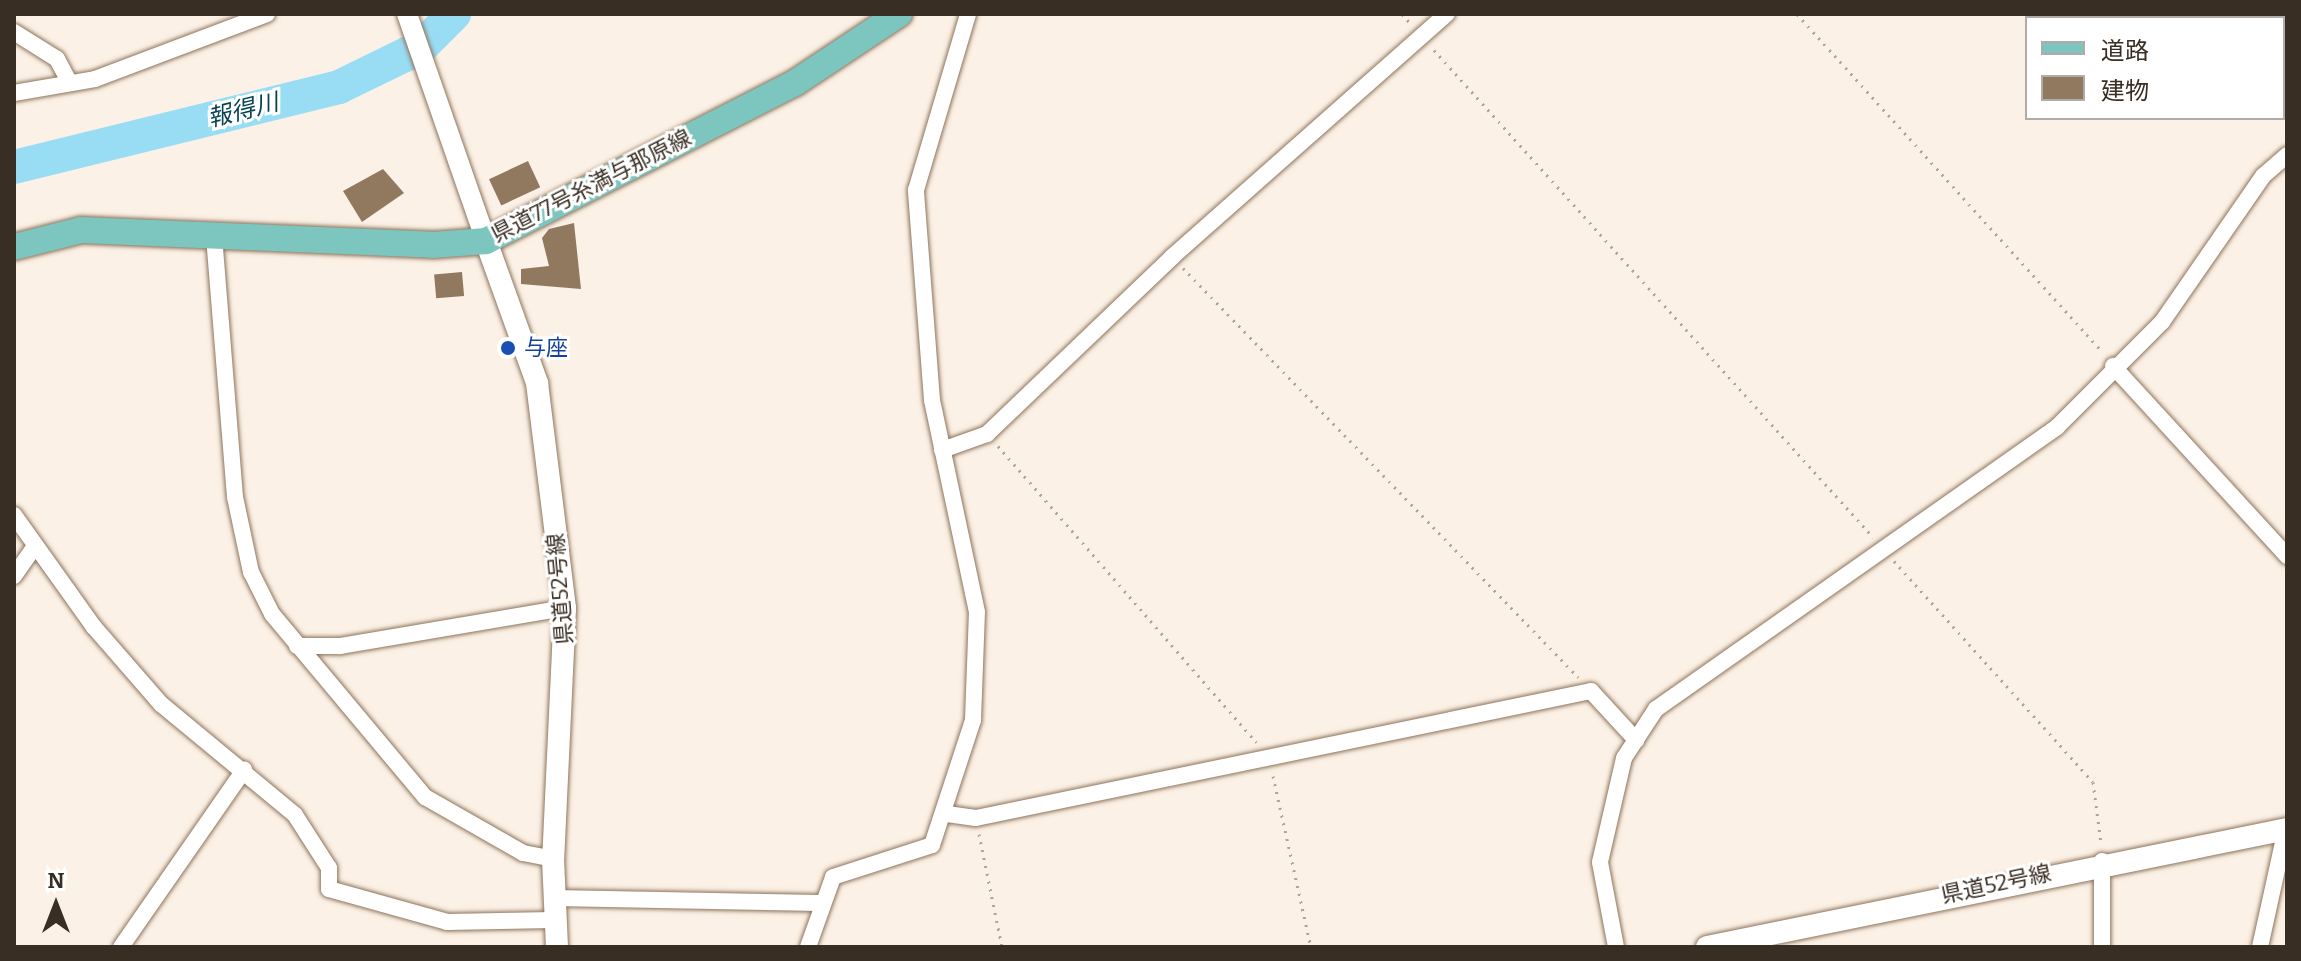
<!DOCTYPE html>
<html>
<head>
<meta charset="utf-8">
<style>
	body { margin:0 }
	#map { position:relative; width:2301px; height:961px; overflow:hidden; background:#fcf1e6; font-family:Bitter,"Noto Sans JP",serif }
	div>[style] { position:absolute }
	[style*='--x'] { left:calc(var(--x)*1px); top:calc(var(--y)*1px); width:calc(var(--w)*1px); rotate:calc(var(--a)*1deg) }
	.river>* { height:34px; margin:-17px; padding:0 17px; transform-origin:17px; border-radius:17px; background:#99ddf5 }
	.building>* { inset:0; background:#917960; transform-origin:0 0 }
	.path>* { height:3px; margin-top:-1.5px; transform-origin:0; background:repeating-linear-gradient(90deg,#afa499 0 2px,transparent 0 8px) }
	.roads { filter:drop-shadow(0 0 2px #8d745c) drop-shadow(0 0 2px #8d745c) }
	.minor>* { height:16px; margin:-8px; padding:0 8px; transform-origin:8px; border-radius:8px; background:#fff }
	.tertiary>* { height:20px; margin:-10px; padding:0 10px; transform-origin:10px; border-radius:10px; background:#fff }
	.secondary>* { height:22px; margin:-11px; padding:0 11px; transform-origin:11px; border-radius:11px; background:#fff }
	.primary>* { height:26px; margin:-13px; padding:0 13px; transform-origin:13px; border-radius:13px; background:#7dc6bf }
	.dots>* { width:22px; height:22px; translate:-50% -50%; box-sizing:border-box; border:4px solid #fff; border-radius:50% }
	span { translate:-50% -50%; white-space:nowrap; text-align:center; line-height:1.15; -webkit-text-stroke:6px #fff; paint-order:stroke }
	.street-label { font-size:22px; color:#392e24 }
	.transit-label { font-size:22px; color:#164399 }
	.left { translate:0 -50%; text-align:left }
	.water-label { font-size:24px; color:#064353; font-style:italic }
	.frame { position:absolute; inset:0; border:16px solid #392e24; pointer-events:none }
	.legend { position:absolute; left:2025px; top:16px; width:260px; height:104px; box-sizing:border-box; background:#fff; border:2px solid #b0aba7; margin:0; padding:10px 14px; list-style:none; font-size:24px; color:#392e24 }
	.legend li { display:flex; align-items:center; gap:16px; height:40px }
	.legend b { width:40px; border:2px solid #b0aba7 }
	.north { position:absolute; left:16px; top:865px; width:80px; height:80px; -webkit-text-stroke:6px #fff; paint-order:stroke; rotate:0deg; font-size:22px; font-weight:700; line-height:32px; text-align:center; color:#392e24 }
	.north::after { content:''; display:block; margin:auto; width:28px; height:36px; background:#392e24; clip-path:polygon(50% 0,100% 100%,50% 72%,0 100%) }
</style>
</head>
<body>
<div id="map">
	<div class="river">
		<div style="--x:14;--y:167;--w:335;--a:-13.8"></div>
		<div style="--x:339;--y:87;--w:91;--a:-26"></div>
		<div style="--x:421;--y:47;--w:47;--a:-45"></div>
	</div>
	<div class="building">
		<div style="left:528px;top:161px;width:29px;height:43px;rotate:65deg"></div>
		<div style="clip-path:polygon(383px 169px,404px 193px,362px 222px,343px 191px)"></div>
		<div style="clip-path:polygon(574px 223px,581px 289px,521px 284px,521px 269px,549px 266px,542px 238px,549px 229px)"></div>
		<div style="left:462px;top:272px;width:24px;height:28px;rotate:85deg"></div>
	</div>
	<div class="path">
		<div style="--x:1402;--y:14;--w:12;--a:48"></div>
		<div style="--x:1797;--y:14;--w:455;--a:47.9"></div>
		<div style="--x:2196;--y:14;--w:5;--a:53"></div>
		<div style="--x:1434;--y:50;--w:656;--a:47.97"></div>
		<div style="--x:2283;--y:110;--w:6;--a:45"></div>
		<div style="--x:1183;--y:268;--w:569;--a:46"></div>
		<div style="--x:998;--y:446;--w:393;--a:48.9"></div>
		<div style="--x:1894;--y:561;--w:297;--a:48"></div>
		<div style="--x:2093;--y:782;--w:62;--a:82.5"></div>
		<div style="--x:1273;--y:776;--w:175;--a:77.5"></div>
		<div style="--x:979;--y:834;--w:115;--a:78.5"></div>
	</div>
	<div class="roads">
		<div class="minor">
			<div style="--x:14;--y:32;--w:51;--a:32.1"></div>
			<div style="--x:57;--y:59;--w:27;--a:62"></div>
			<div style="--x:14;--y:93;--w:82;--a:-9.8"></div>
			<div style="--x:95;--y:79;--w:184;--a:-20.7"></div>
			<div style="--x:214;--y:236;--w:262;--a:85.4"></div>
			<div style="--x:235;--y:497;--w:77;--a:78"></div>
			<div style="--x:251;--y:572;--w:47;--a:63.4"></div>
			<div style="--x:272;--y:614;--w:239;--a:50.1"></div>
			<div style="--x:425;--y:797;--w:113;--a:29.7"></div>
			<div style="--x:523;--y:853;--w:31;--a:11"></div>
			<div style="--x:2113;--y:366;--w:258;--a:47.5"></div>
			<div style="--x:942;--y:450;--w:48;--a:-19.6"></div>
			<div style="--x:987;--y:434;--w:256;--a:-43.7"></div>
			<div style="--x:1172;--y:257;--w:367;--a:-41.5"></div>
			<div style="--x:14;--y:515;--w:138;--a:54.5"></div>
			<div style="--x:94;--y:627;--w:102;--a:49"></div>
			<div style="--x:161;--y:704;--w:174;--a:39.6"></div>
			<div style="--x:295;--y:815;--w:63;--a:57.3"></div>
			<div style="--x:329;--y:868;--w:21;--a:90"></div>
			<div style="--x:329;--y:889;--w:123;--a:15.6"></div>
			<div style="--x:447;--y:922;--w:106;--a:-1.1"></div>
			<div style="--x:14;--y:576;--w:35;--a:-55"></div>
			<div style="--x:297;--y:646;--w:43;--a:0"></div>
			<div style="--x:340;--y:646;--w:228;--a:-9.6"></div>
			<div style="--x:947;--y:814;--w:29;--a:8"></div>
			<div style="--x:976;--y:818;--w:628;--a:-11.67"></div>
			<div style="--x:1591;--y:691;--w:67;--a:47.4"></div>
			<div style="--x:2102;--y:861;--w:86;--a:90"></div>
			<div style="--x:553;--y:898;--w:266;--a:1.1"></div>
			<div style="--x:121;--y:947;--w:216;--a:-55.2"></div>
			<div style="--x:808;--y:947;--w:74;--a:-70.3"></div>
			<div style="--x:833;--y:877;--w:104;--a:-17.9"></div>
			<div style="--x:932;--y:845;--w:132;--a:-71.8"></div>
			<div style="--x:973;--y:720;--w:108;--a:-87.9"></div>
			<div style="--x:977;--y:612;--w:217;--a:-102"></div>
			<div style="--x:932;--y:400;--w:211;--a:-94.4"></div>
			<div style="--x:916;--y:190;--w:184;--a:-73.5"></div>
			<div style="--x:1616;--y:947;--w:86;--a:-100.7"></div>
			<div style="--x:1600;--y:862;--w:107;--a:-77"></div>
			<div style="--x:1624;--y:758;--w:59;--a:-56.9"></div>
			<div style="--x:1656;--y:709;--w:490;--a:-35.1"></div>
			<div style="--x:2057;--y:427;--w:148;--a:-45"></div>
			<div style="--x:2162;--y:322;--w:178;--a:-55.3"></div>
			<div style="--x:2263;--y:176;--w:32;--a:-41"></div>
			<div style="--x:2260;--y:947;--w:121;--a:-77.6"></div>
		</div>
		<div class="tertiary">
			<div style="--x:407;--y:14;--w:240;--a:70.8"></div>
		</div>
		<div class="secondary">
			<div style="--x:486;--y:241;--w:151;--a:70.2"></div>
			<div style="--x:537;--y:383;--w:227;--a:82.9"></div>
			<div style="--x:565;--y:608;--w:251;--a:92.7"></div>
			<div style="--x:553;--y:859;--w:88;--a:87.4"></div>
			<div style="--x:1707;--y:947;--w:592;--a:-11.5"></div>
		</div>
		<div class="primary">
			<div style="--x:14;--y:247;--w:69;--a:-14.2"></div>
			<div style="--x:81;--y:230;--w:352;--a:2.4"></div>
			<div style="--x:433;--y:245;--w:53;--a:-4.3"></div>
			<div style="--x:486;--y:241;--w:347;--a:-27.1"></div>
			<div style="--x:795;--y:83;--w:125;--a:-33.6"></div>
		</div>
	</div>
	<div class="dots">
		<div style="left:508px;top:348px;background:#1a4fb4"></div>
	</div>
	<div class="street-label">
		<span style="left:591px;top:186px;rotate:-27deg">県道77号糸満与那原線</span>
		<span style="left:560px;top:589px;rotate:-95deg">県道52号線</span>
		<span style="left:1996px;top:884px;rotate:-12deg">県道52号線</span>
	</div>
	<div class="transit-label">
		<span class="left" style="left:524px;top:348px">与座</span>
	</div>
	<div class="water-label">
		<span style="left:243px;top:111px;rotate:-14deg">報得川</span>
	</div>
	<div class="frame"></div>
	<ul class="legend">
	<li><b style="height:10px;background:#7dc6bf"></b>道路</li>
	<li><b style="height:22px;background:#917960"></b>建物</li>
	</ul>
	<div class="north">N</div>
</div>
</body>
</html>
